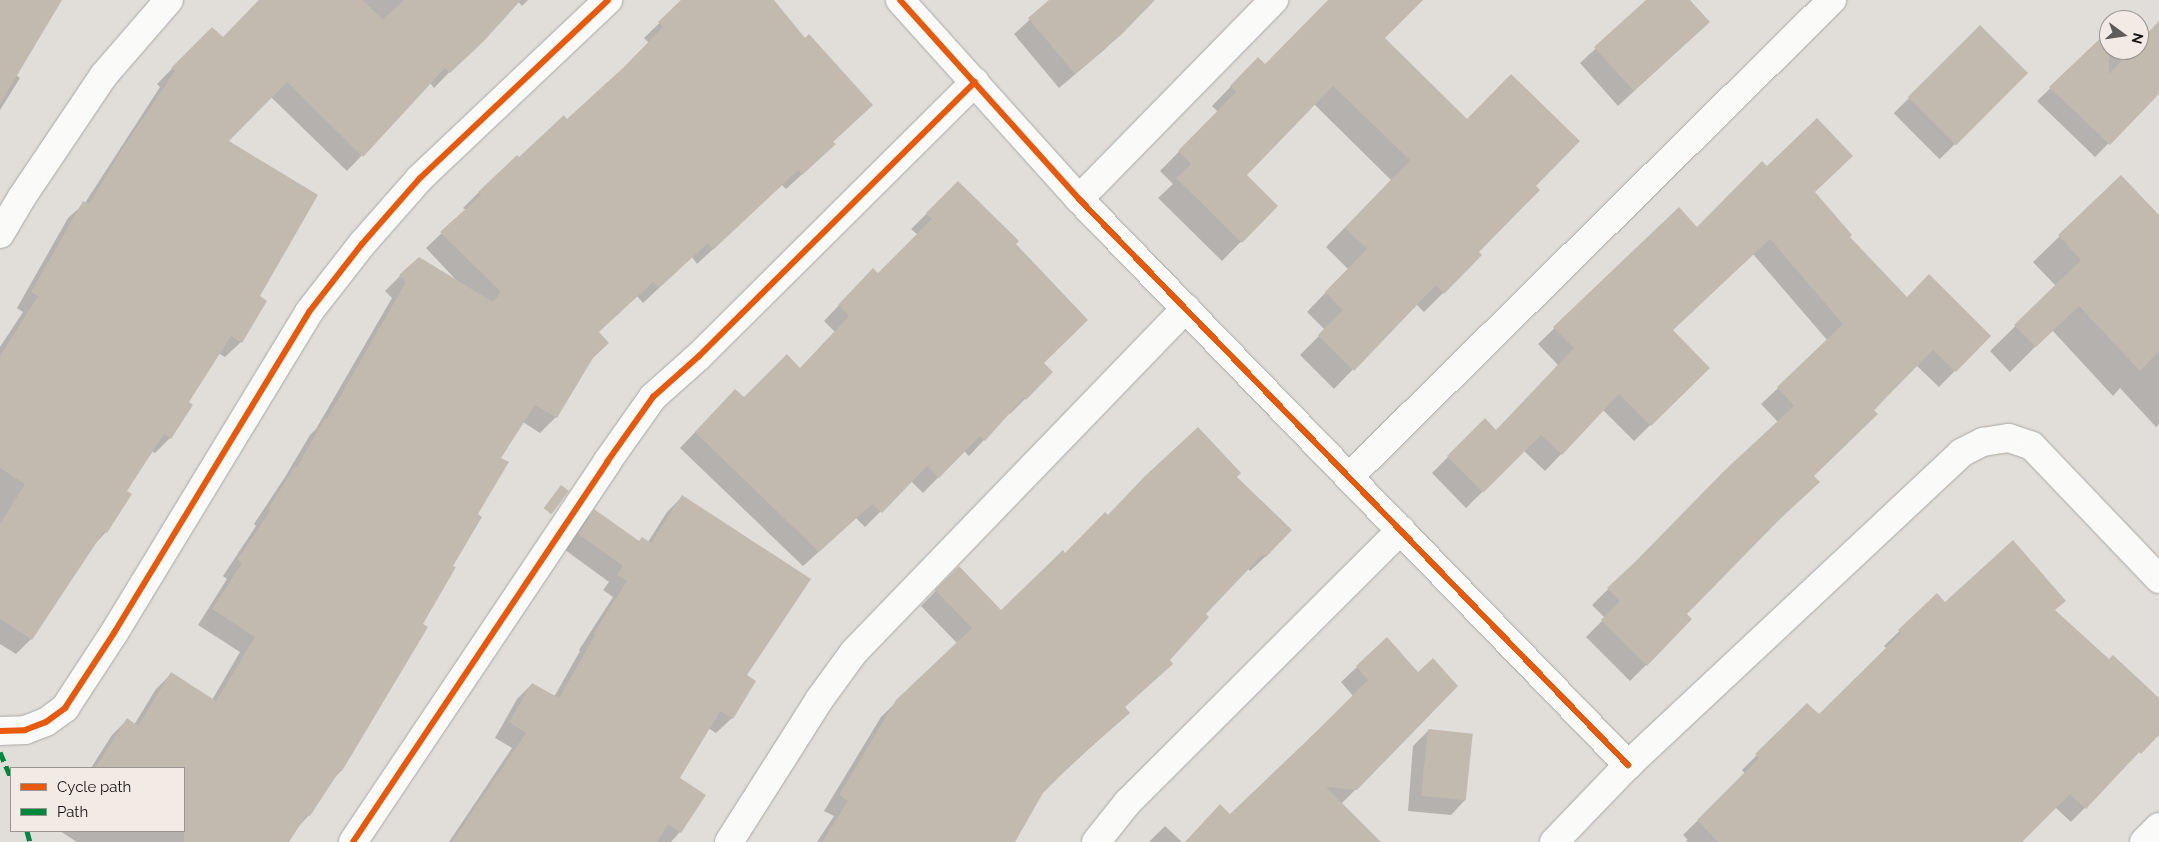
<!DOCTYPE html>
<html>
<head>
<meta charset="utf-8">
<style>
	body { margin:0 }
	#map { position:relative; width:2159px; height:842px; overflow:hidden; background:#e1deda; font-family:Raleway,sans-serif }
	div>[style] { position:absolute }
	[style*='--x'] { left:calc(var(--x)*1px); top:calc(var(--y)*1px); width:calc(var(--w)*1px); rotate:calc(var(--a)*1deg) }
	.shadow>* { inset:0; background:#0003; transform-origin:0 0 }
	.building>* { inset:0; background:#c2baaf; transform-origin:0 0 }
	.roads { filter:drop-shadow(0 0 1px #a9a8a5) drop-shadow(0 0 1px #a9a8a5) }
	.street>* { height:28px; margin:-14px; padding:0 14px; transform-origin:14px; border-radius:14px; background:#fafaf9 }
	.quiet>* { height:5px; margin-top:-2.5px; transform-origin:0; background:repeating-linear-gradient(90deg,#00873e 0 10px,transparent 0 15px) }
	.cycleway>* { height:6px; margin:-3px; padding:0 3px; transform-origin:3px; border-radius:3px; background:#e8590c }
	span { translate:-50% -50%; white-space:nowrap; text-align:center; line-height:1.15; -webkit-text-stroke:4.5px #f2ebe5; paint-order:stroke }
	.legend { position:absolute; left:10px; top:767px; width:175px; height:65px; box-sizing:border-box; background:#f2ebe5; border:1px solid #9a9591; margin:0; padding:6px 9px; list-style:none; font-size:15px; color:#171513 }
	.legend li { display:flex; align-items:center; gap:10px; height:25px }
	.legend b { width:25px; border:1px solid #9a9591 }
	.north { position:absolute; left:2099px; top:10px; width:50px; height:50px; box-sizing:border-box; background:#f2ebe5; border:1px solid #9a9591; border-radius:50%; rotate:104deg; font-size:14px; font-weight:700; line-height:20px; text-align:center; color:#171513 }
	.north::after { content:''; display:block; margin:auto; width:18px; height:22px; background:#5e5b59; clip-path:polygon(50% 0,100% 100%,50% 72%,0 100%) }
</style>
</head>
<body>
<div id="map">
	<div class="shadow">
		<div style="clip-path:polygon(0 0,60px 0,16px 75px,20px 78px,0 110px)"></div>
		<div style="clip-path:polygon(259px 0,528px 0,522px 6px,518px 1px,434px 88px,430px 83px,347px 171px,271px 97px,227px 141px,258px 297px,265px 301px,241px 342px,225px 357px,218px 353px,188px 403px,170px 438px,155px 453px,151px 451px,125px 491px,106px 532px,95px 544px,31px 639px,16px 654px,0 644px,0 347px,23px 312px,17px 308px,68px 218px,85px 203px,160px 87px,157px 84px,212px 28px,223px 38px)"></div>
		<div style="clip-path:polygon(683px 0,772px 0,832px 142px,819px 159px,786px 189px,782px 185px,697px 264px,692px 257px,643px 303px,637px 296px,598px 332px,590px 360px,556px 417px,540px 433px,523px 422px,500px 459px,452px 566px,421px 624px,427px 628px,341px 771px,332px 780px,309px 815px,298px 827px,288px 842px,77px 842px,60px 831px,184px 831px,184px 768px,91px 768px,112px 735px,127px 720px,134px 725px,156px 689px,171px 674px,212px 700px,240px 652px,198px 625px,227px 579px,223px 576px,256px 526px,254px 524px,285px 477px,310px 435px,316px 429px,392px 298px,385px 291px,400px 276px,458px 282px,426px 248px,466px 210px,463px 208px,479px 192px,567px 121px,625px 67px,649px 43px,644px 38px)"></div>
		<div style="clip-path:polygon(1051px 0,1153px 0,1104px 50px,1059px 88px,1014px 34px)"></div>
		<div style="clip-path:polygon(1330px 0,1421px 0,1383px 38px,1534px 186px,1443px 293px,1424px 312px,1416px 304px,1334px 389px,1300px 355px,1325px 330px,1307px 312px,1348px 269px,1326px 247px,1391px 180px,1314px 104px,1245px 175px,1276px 206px,1222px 261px,1158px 198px,1173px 184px,1160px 171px,1218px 112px,1212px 106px,1239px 78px,1265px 66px)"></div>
		<div style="clip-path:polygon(1648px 0,1689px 0,1709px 22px,1618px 106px,1580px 63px)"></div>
		<div style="left:1980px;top:27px;width:65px;height:122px;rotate:45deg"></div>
		<div style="clip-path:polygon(2159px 30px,2159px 92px,2095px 157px,2037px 101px,2109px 32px,2109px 50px,2139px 50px,2139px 43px)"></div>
		<div style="clip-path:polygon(1767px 168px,1814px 192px,1848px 237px,1907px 298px,1989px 336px,1939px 387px,1916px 365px,1813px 476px,1765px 532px,1685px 614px,1646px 665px,1630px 681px,1586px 637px,1605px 618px,1592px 605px,1778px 422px,1761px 404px,1828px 341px,1753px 254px,1672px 331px,1708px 368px,1634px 441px,1603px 410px,1545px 471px,1524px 451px,1466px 508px,1432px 473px,1485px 420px,1496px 431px,1558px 365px,1538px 344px,1679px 209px,1697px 228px)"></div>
		<div style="clip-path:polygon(2121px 177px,2159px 217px,2159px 424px,2156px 427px,2120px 388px,2113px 396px,2052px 330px,2010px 372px,1990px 351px,2056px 286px,2033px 262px)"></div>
		<div style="clip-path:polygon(958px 183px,1015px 244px,1042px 363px,1025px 399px,1010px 414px,1009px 413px,969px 456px,964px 451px,923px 493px,911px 481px,865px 527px,856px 518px,803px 566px,680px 448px,720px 406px,744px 399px,800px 369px,835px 332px,824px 321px,858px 285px,878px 275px,918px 235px,911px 229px)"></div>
		<div style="clip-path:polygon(1235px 477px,1266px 556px,1250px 571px,1248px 569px,1204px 614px,1124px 708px,1128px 713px,1042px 792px,1014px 842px,817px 842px,834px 816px,824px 811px,881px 717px,957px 643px,921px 606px,959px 567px,1001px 611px,1108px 516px)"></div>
		<div style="clip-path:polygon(682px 497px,745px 676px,732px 718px,716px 733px,708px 728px,678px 778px,680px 832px,671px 842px,449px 842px,512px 748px,495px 738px,517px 699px,532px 684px,554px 697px,580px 651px,579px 650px,613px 597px,603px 590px,609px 582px,564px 549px,579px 526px,594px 511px,639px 542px,648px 542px,667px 512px)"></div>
		<div style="clip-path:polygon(1937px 595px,1945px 604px,2054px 611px,2109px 661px,2159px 700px,2159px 732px,2071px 822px,2055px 807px,2021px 842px,1685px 842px,1688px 840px,1683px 835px,1745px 774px,1742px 770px,1807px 705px,1819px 716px,1887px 649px,1884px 646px)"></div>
		<div style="clip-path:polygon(1387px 639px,1356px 789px,1341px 804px,1379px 842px,1185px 842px,1230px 816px,1353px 696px,1341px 682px)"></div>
		<div style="clip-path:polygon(1429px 730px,1466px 799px,1451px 815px,1408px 811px,1413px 746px)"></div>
		<div style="clip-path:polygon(1165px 826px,1182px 842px,1149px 842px)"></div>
	</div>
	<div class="building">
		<div style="clip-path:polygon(0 0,62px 0,0 104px)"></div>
		<div style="clip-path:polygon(259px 0,362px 0,383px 19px,404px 0,521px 0,483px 42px,450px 73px,445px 68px,363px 157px,287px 82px,229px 141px,318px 195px,260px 296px,267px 301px,242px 343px,231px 336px,189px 402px,193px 405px,171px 439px,164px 434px,127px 491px,132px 494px,107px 533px,104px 531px,32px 640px,0 619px,0 524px,25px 484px,0 468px,0 356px,38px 296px,31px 292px,83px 201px,89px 204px,121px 151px,175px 71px,171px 68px,212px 27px,223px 37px)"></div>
		<div style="clip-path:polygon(681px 0,774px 0,805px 38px,809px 34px,873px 105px,833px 142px,836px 144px,802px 175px,798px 170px,713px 250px,708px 243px,659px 288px,653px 282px,599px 332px,609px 343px,593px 358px,557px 418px,535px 405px,501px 458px,509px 462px,478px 514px,482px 517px,453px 566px,456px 567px,423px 624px,428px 627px,342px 771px,340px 770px,310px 816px,307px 814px,289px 842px,184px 842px,184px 768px,95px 768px,127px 718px,138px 726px,171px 672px,216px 701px,255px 637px,212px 609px,242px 563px,237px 560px,271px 510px,268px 509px,295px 466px,297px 467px,325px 418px,327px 419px,406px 282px,399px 275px,419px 257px,493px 302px,501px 292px,440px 232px,481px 195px,478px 192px,517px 155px,519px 157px,564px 115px,567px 119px,624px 67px,663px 27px,658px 22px)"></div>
		<div style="clip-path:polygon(1049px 0,1155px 0,1121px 35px,1075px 74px,1028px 18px)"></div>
		<div style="clip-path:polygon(1328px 0,1423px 0,1385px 38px,1467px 119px,1511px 74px,1580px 141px,1536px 186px,1540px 190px,1479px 252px,1482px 255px,1444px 294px,1436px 285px,1354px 371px,1318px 335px,1343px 310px,1325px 292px,1367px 249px,1345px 228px,1410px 160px,1333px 86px,1247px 175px,1278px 206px,1242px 243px,1176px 178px,1191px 164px,1178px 151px,1236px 92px,1230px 86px,1258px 57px,1265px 64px)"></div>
		<div style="clip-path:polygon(1646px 0,1690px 0,1710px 22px,1634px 91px,1594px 47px)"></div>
		<div style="clip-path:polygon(2159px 21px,2159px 94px,2110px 145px,2049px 87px,2109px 30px,2109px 74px,2132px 50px,2139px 50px,2139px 42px)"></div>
		<div style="left:1980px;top:25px;width:68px;height:102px;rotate:45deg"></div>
		<div style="clip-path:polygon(1817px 118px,1853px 156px,1815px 192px,1852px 235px,1850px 237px,1907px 297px,1929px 274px,1991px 336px,1956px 372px,1933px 350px,1874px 410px,1878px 414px,1814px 476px,1820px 482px,1780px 519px,1687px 614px,1692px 619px,1647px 666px,1601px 620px,1620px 601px,1607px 588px,1635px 562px,1725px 470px,1794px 406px,1777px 387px,1843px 324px,1770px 239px,1673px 330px,1710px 368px,1651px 426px,1619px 394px,1562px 455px,1541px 435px,1483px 493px,1447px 456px,1485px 418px,1496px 430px,1574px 348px,1553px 327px,1679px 207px,1697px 227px,1762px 161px,1767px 166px)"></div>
		<div style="clip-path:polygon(2121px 175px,2159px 215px,2159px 351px,2140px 371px,2079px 306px,2036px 347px,2014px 325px,2081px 260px,2058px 235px)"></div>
		<div style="clip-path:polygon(958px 181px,1019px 241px,1016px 244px,1088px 320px,1044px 363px,1053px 372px,1026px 400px,1024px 397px,985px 441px,980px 436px,939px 478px,927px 466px,882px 513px,872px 504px,819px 552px,695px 432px,735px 389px,744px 397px,787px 354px,800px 368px,849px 316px,838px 305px,873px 268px,878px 273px,932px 219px,926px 213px)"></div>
		<div style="clip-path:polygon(1198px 427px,1241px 473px,1237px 477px,1292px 530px,1266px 557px,1263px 554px,1206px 614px,1209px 617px,1170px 660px,1173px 664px,1125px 707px,1130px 713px,1077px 759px,1043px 793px,1015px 842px,822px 842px,848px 801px,839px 795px,896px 700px,972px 628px,935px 590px,959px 566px,1001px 610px,1063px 550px,1065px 553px,1105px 512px,1108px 515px,1145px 476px)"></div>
		<div style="left:561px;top:485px;width:10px;height:29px;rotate:37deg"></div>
		<div style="clip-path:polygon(682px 495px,811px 579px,747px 675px,756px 681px,733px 719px,720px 711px,680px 778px,706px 795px,681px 833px,668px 824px,657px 842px,452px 842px,526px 733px,509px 722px,532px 683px,559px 698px,595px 635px,593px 634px,627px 581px,617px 575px,623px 566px,578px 534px,594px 509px,639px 541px,642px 537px,651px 543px)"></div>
		<div style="clip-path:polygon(2013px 540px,2066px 601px,2055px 610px,2109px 659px,2113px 655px,2159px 698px,2159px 735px,2141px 754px,2139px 752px,2086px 809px,2070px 794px,2022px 842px,1718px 842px,1697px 820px,1759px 758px,1755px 754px,1807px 703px,1819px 714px,1901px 633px,1898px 630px,1937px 593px,1945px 602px)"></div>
		<div style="clip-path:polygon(1387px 637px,1418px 672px,1433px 658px,1458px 686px,1357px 790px,1326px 787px,1381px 842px,1185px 842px,1220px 804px,1230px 814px,1317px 731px,1368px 680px,1356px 666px)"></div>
		<div style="left:1428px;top:729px;width:45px;height:67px;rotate:6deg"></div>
	</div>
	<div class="roads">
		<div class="street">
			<div style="--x:900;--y:0;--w:268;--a:48"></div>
			<div style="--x:1079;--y:199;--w:789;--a:45.87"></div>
			<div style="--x:1079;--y:199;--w:279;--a:-45.6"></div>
			<div style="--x:0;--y:234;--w:43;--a:-59.3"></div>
			<div style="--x:22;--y:197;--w:147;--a:-56.1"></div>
			<div style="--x:104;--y:75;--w:99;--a:-49.1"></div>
			<div style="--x:1349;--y:477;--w:679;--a:-44.64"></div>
			<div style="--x:0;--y:731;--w:25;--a:-2"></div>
			<div style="--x:25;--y:730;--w:22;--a:-21"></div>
			<div style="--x:46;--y:722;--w:24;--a:-36"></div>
			<div style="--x:65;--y:708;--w:90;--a:-56.8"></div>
			<div style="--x:114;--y:633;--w:376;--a:-58.7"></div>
			<div style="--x:309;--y:312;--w:86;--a:-52.1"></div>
			<div style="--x:362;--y:244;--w:88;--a:-48.7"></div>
			<div style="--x:420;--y:178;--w:259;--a:-43.4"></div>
			<div style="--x:353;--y:842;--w:457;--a:-56.2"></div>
			<div style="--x:607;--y:462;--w:80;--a:-54.7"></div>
			<div style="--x:653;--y:397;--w:62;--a:-41.7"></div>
			<div style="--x:699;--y:356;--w:389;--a:-44.8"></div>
			<div style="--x:729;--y:842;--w:168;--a:-57.6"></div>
			<div style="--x:819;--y:700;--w:59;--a:-53.9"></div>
			<div style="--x:854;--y:652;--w:478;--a:-46"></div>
			<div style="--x:1096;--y:842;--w:50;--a:-51.5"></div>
			<div style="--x:1127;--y:803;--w:387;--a:-44.9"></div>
			<div style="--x:1554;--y:842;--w:107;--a:-46.1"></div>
			<div style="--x:1628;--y:765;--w:456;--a:-43.1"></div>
			<div style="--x:1961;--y:453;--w:25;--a:-27"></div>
			<div style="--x:1983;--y:442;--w:26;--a:-9"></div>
			<div style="--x:2009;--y:438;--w:24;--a:19"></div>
			<div style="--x:2032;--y:446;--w:184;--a:46.3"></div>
			<div style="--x:2144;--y:842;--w:21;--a:-45"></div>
		</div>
	</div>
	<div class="quiet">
		<div style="--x:0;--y:752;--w:28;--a:67"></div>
		<div style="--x:27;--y:831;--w:11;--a:75"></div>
	</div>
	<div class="cycleway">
		<div style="--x:900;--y:0;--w:268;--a:48"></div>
		<div style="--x:1079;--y:199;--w:789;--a:45.87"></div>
		<div style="--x:0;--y:731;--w:25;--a:-2"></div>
		<div style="--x:25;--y:730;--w:22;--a:-21"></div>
		<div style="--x:46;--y:722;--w:24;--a:-36"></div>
		<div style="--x:65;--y:708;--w:90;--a:-56.8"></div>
		<div style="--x:114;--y:633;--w:376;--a:-58.7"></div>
		<div style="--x:309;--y:312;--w:86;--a:-52.1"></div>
		<div style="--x:362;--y:244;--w:88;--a:-48.7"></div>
		<div style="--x:420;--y:178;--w:259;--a:-43.4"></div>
		<div style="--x:353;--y:842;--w:457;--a:-56.2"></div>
		<div style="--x:607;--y:462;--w:80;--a:-54.7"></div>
		<div style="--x:653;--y:397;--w:62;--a:-41.7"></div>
		<div style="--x:699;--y:356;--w:389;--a:-44.8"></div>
	</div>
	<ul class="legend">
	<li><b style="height:6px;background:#e8590c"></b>Cycle path</li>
	<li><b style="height:6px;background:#00873e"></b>Path</li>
	</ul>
	<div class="north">N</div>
</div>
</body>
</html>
